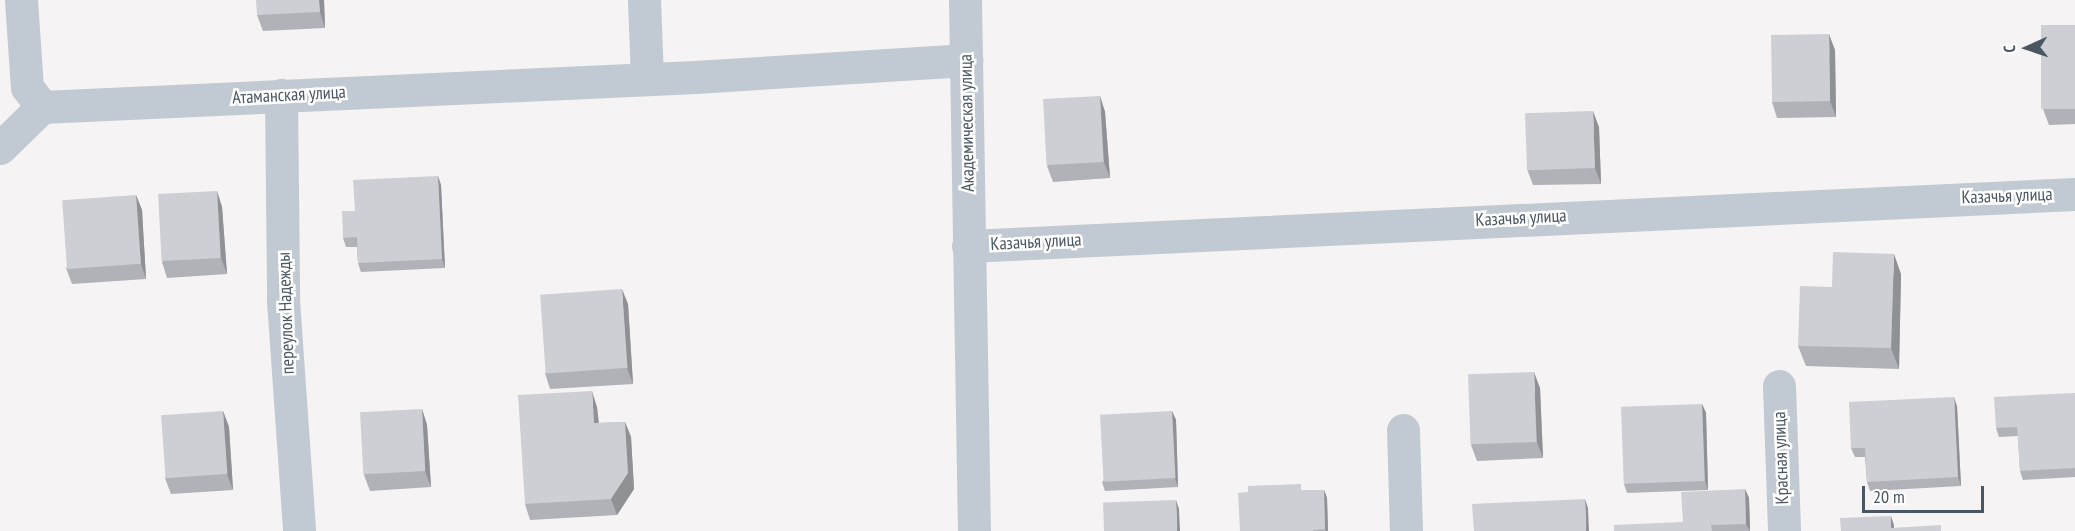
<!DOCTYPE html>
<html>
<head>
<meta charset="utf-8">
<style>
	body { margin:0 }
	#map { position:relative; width:2075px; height:531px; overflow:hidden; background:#f5f3f3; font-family:"PT Sans Narrow",sans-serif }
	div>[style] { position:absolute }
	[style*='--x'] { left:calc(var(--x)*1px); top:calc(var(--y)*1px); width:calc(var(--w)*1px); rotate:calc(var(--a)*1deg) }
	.minor>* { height:33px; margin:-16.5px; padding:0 16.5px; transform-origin:16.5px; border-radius:16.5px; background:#c1cad2 }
	.wall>* { inset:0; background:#b0b2b7 }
	.shaded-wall>* { inset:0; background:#909195 }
	.building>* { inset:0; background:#cdcfd5; transform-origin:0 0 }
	span { translate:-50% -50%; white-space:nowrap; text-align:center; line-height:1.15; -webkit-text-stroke:5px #fff; paint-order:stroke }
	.street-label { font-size:18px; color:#4a5661 }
	.north { position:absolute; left:1997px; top:18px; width:60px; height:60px; -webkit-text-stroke:4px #fff; paint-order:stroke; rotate:267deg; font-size:16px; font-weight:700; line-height:24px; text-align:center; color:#4a5661 }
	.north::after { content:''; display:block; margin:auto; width:21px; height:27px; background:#4a5661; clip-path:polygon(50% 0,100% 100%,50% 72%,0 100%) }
	.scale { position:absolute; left:1862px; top:486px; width:122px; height:27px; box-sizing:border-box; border:3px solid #4a5661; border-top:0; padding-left:8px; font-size:18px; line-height:21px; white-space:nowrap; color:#4a5661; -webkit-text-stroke:4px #fff; paint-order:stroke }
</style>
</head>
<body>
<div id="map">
	<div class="minor">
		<div style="--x:21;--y:0;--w:87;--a:86.1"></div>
		<div style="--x:27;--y:87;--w:25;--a:53"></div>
		<div style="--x:42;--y:107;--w:654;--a:-2.63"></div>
		<div style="--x:695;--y:77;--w:272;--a:-3.6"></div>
		<div style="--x:644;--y:0;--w:79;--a:87.8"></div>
		<div style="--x:965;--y:0;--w:531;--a:89.03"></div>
		<div style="--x:281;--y:95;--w:205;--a:89.4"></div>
		<div style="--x:283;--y:300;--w:232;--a:86"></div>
		<div style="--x:0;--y:148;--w:59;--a:-44.3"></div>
		<div style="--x:968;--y:246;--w:1108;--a:-2.69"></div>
		<div style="--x:1779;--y:386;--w:145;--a:88"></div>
		<div style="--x:1403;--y:430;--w:101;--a:88.3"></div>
	</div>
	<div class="wall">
		<div style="clip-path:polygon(324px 0,325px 28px,263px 31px,257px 15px)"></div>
		<div style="clip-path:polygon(2075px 25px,2075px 124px,2049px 125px,2043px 109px)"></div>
		<div style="clip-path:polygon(1835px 50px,1836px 117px,1777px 118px,1772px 102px)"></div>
		<div style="clip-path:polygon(1100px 96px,1105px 112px,1110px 178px,1053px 182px,1047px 166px)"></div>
		<div style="clip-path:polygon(1599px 127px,1601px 184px,1533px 185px,1527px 169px)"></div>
		<div style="clip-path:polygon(438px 176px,441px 185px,445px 268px,361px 272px,358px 263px,357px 247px,346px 247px,343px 238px,355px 211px)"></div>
		<div style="clip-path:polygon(217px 191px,222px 207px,227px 274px,167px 278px,162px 262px)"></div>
		<div style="clip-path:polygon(136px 195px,142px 210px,146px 279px,72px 284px,66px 268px)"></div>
		<div style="clip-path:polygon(1901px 274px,1899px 369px,1806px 366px,1798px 346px,1832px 287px)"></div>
		<div style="clip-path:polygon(628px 304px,633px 384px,550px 389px,545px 373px)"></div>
		<div style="clip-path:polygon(1540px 388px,1543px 458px,1477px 461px,1471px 445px)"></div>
		<div style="clip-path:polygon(2075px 393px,2075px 477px,2023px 480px,2020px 471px,2018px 436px,1999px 437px,1996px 428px)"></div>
		<div style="clip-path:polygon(1702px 404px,1706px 413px,1708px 490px,1627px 493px,1624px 484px)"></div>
		<div style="clip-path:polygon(1957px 406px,1961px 486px,1870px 491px,1867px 482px,1865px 457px,1855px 457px,1851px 448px)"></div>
		<div style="clip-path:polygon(597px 407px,599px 423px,625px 422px,631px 437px,634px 489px,617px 515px,530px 520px,525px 504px)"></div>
		<div style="clip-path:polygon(422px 409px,427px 425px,431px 487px,370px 491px,364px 475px)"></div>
		<div style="clip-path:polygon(223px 411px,229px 427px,233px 490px,171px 494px,165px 478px)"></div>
		<div style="clip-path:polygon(1172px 411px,1176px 420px,1178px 487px,1105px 491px,1102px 482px)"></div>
		<div style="clip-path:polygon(1745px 489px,1749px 498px,1750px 531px,1614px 531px,1683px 522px)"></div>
		<div style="clip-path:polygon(1303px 490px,1324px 490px,1327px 498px,1328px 531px,1240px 531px)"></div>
	</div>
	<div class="shaded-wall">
		<div style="clip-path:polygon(319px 0,324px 0,325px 28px,320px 12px)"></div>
		<div style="clip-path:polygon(1829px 34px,1835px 50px,1836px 117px,1830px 101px)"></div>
		<div style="clip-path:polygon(1100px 96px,1105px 112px,1110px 178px,1104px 162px)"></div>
		<div style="clip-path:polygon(1593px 111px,1599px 127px,1601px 184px,1595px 168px)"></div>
		<div style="clip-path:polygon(438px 176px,441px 185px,445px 268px,442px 259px)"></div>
		<div style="clip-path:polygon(217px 191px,222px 207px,227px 274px,221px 258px)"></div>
		<div style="clip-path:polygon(136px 195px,142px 210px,146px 279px,141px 264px)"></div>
		<div style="clip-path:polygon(1894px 254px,1901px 274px,1899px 369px,1891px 348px)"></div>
		<div style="clip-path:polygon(622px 289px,628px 304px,633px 384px,627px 368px)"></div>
		<div style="clip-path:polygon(1534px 372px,1540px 388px,1543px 458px,1537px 442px)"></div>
		<div style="clip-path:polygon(592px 391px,597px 407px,600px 439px,594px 423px)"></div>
		<div style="clip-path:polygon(1954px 397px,1957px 406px,1961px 486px,1958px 477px)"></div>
		<div style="clip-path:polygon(1702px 404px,1706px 413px,1708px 490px,1705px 481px)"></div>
		<div style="clip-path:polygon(422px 409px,427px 425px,431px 487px,425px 471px)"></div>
		<div style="clip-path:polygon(223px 411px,229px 427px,233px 490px,227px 474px)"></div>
		<div style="clip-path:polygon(1172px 411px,1176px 420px,1178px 487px,1175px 478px)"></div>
		<div style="clip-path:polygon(625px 422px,631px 437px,634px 489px,617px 515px,611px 499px)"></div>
		<div style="clip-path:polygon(1745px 489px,1749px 498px,1750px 531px,1746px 524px)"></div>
		<div style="clip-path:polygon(1324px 490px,1327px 498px,1328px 531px,1326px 531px,1325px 529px)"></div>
		<div style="clip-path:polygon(1585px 499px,1588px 508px,1589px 531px,1586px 531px)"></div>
		<div style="clip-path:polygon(1176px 500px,1179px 509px,1180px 531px,1177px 531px)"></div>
		<div style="clip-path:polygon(1891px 516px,1894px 525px,1894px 531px,1891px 528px)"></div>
	</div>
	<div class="building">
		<div style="clip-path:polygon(256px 0,319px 0,320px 12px,257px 15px)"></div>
		<div style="left:2041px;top:25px;width:34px;height:84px"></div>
		<div style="left:1829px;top:34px;width:67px;height:58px;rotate:89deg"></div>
		<div style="left:1100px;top:96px;width:66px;height:57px;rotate:87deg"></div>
		<div style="left:1593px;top:111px;width:57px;height:68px;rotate:88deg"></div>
		<div style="clip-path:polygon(438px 176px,442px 259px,358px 263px,357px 237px,343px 238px,342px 211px,355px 211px,353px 180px)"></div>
		<div style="left:217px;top:191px;width:67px;height:59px;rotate:87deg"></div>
		<div style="left:136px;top:195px;width:69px;height:74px;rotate:86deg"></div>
		<div style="clip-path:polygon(1833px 252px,1894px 254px,1891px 348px,1798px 346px,1800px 286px,1832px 287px)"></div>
		<div style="left:622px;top:289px;width:79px;height:82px;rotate:86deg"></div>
		<div style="left:1534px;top:372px;width:70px;height:66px;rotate:88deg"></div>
		<div style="clip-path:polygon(592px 391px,594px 423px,625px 422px,628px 473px,611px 499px,525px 504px,518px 395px)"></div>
		<div style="clip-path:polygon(2075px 393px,2075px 468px,2020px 471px,2017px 427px,1996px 428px,1994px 397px)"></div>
		<div style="clip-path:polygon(1954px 397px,1958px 477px,1867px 482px,1865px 448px,1851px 448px,1849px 402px)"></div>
		<div style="left:1702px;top:404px;width:77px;height:81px;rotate:88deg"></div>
		<div style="left:422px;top:409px;width:62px;height:62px;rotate:87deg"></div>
		<div style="left:223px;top:411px;width:63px;height:62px;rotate:86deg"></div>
		<div style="left:1172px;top:411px;width:67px;height:72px;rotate:87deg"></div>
		<div style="clip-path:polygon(1301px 484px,1301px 490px,1324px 490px,1325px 529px,1313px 530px,1313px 531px,1240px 531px,1238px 493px,1248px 492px,1248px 486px)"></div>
		<div style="clip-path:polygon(1745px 489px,1746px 524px,1711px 525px,1712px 531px,1614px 531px,1614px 525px,1683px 522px,1681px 492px)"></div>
		<div style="clip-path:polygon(1585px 499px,1586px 531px,1474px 531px,1472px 504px)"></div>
		<div style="left:1176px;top:500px;width:31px;height:73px;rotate:88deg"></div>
		<div style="clip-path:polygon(1891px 516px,1891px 528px,1941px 525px,1941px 531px,1841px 531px,1840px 518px)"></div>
	</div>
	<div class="street-label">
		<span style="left:289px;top:95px;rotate:-3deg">Атаманская улица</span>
		<span style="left:967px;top:123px;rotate:-91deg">Академическая улица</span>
		<span style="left:2007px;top:196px;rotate:-2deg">Казачья улица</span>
		<span style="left:1521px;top:218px;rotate:-3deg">Казачья улица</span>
		<span style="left:1036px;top:242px;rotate:-3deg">Казачья улица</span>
		<span style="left:286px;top:313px;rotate:-92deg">переулок Надежды</span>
		<span style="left:1781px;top:458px;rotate:-92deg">Красная улица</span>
	</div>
	<div class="north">С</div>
	<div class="scale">20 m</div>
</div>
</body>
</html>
